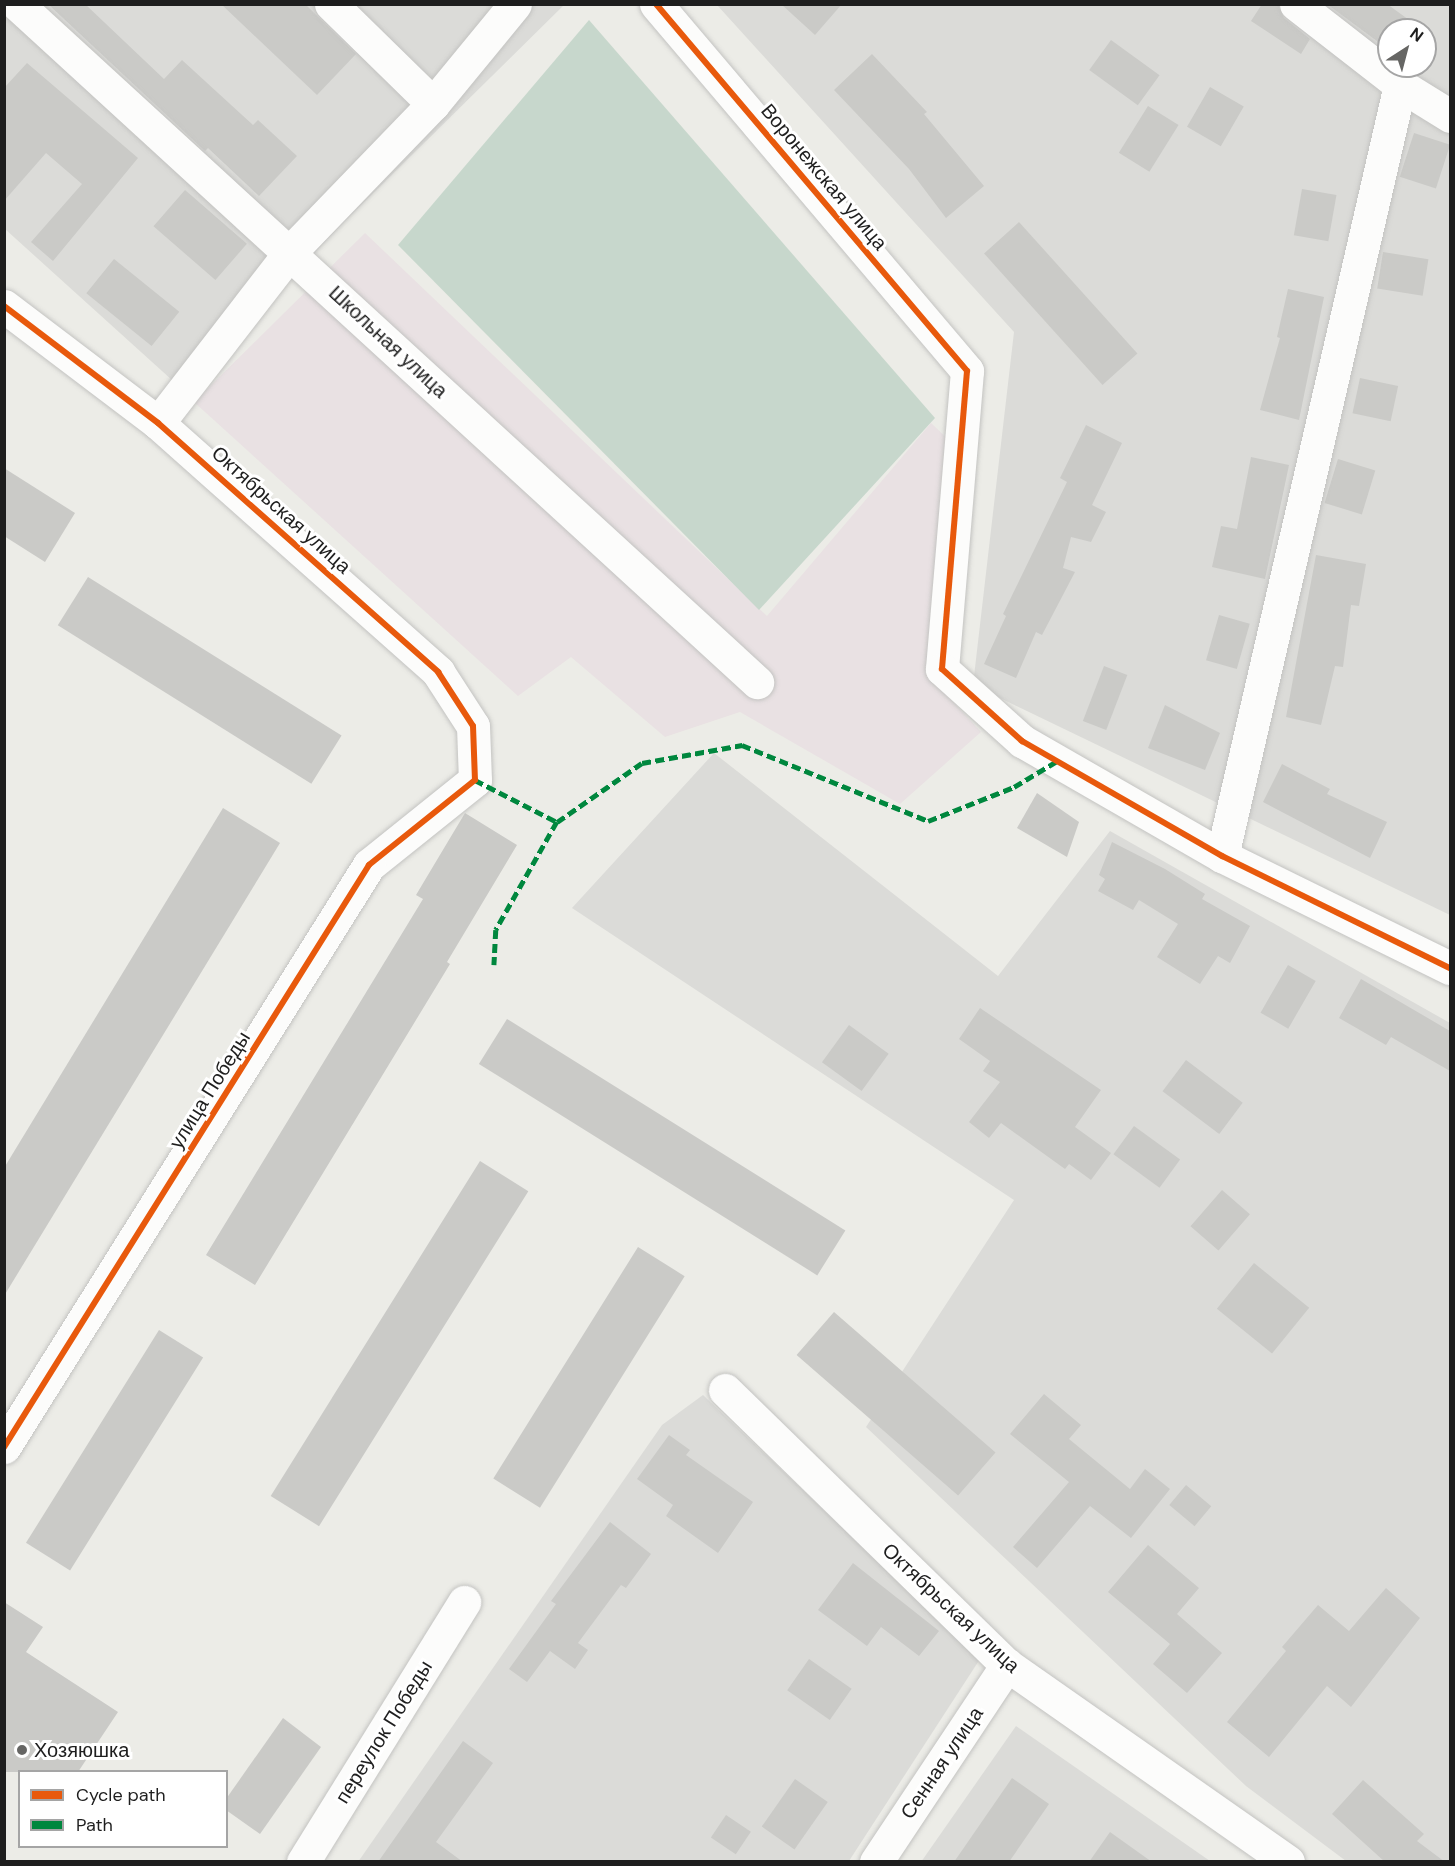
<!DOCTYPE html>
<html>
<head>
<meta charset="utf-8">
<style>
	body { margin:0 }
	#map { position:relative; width:1455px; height:1866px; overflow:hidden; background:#ecece7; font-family:"DM Sans",sans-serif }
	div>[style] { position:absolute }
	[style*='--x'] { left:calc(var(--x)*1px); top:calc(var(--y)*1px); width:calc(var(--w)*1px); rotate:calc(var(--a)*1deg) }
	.residential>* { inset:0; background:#dbdbd8 }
	.industrial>* { inset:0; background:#e9e1e3 }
	.cemetery>* { inset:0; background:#c7d7cc }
	.building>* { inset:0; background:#cacac7; transform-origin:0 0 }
	.roads { filter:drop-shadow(0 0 2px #c3c3c1) drop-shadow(0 0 2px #c3c3c1) }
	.minor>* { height:33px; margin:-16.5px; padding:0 16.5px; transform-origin:16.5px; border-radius:16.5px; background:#fcfcfb }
	.quiet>* { height:4.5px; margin-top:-2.25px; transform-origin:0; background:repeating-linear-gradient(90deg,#00873e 0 9px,transparent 0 13.5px) }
	.cycleway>* { height:6px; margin:-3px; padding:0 3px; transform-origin:3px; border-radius:3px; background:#e8590c }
	.dots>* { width:16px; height:16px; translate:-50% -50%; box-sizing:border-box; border:3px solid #fff; border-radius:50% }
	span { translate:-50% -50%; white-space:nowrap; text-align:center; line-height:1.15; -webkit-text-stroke:6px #fff; paint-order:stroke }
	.street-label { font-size:20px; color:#1e1e1e }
	.poi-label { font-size:20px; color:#1e1e1e }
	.left { translate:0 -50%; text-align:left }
	.frame { position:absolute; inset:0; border:6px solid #1e1e1e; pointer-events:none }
	.legend { position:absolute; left:18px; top:1770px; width:210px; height:78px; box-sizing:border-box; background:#fff; border:2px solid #a5a5a5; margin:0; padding:8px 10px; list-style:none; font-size:18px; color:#1e1e1e }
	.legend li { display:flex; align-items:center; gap:12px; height:30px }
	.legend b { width:30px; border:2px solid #a5a5a5 }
	.north { position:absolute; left:1377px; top:18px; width:60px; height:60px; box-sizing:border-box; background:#fff; border:2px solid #a5a5a5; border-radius:50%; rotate:36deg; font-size:16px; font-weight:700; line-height:24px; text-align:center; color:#1e1e1e }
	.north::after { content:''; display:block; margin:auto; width:21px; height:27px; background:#666664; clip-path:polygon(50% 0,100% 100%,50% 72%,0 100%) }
</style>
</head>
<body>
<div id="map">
	<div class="residential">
		<div style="clip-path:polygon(5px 5px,564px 5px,345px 221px,183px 390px,5px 229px)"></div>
		<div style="clip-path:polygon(evenodd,717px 5px,1450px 5px,1450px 915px,973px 685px,1014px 332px,717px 5px,1389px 30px,1425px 30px,1425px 66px,1389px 66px,1389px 30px)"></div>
		<div style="clip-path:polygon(714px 753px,998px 976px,1110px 831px,1450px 1023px,1450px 1861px,1346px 1861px,1246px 1786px,866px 1427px,1014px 1200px,572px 908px)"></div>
		<div style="clip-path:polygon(703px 1395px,980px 1659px,849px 1861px,358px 1862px,662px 1425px)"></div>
		<div style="clip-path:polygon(1016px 1726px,1210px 1861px,921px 1862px)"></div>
	</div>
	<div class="industrial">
		<div style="clip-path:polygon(365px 233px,767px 616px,931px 423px,950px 441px,930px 677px,981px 732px,900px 804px,740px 712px,665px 737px,571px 657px,518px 696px,194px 402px)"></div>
	</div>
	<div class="cemetery">
		<div style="clip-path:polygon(589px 20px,935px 418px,759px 610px,398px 245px)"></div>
	</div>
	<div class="building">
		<div style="clip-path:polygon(48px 4px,85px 4px,164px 79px,182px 60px,253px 125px,258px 120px,297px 156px,259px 196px,208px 148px,205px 151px)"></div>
		<div style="clip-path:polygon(221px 4px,305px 4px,356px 54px,317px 95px)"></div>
		<div style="clip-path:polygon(781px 4px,842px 4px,815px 35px)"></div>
		<div style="clip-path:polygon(1262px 4px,1278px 4px,1284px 18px,1310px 39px,1301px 54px,1251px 21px)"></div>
		<div style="clip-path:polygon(1327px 4px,1387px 4px,1423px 30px,1389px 30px,1389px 50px)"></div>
		<div style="left:1111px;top:40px;width:60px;height:37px;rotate:36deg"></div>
		<div style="clip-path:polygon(872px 54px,927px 112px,924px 114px,984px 186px,946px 218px,909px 169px,834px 90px)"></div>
		<div style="clip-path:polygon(27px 63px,138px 158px,53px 261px,31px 242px,82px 184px,46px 153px,4px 201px,4px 88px)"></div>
		<div style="left:1210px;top:87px;width:39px;height:46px;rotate:30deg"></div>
		<div style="left:1148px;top:106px;width:36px;height:55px;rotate:32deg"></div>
		<div style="left:1414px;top:133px;width:38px;height:46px;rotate:18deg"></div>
		<div style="left:1302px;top:189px;width:35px;height:47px;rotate:10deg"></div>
		<div style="left:185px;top:190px;width:82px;height:48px;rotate:41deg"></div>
		<div style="left:1019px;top:222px;width:177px;height:47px;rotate:48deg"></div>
		<div style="left:1383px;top:252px;width:46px;height:37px;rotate:9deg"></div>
		<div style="left:114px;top:259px;width:84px;height:44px;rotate:39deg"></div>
		<div style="clip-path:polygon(1288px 289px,1324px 297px,1299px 420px,1260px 410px,1280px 338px,1277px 337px)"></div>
		<div style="left:1360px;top:378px;width:39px;height:36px;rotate:12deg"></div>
		<div style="clip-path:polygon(1086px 425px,1122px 443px,1092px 505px,1106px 512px,1091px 542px,1071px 537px,1063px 568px,1075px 572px,1042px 635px,1036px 632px,1016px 678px,984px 664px,1006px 616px,1003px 614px,1067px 482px,1060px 478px)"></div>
		<div style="clip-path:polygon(1251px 457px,1289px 465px,1265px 579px,1212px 567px,1221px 526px,1237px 529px)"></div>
		<div style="left:1338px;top:459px;width:39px;height:46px;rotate:17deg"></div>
		<div style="clip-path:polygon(4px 468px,75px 513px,45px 562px,4px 536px)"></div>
		<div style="clip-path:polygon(1316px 555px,1366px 564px,1359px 606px,1351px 605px,1343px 667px,1335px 666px,1321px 725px,1286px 717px)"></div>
		<div style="left:88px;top:577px;width:299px;height:57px;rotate:32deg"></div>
		<div style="left:1219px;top:615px;width:32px;height:47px;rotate:16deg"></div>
		<div style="left:1104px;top:666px;width:25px;height:59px;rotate:21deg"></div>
		<div style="clip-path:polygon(1165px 705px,1220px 733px,1205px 770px,1148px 748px)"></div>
		<div style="clip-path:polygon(1282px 764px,1330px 789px,1327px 794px,1387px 822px,1370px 858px,1263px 802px)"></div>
		<div style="clip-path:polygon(1037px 793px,1079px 822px,1067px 857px,1017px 828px)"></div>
		<div style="clip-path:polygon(223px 808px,280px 843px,4px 1296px,4px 1168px)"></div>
		<div style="clip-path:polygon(465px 813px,517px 845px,447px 962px,450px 964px,255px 1285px,206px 1255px,423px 899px,416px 895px)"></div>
		<div style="clip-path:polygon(1112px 842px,1165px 869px,1205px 894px,1202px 899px,1250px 926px,1230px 963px,1218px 956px,1200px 984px,1157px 957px,1178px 924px,1139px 900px,1133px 910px,1098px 891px,1105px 879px,1099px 875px)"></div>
		<div style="left:1288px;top:965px;width:32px;height:55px;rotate:30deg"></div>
		<div style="clip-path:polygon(1361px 979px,1450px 1031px,1450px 1071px,1391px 1037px,1386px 1045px,1339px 1018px)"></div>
		<div style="clip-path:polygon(980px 1008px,1101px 1090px,1075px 1127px,1111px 1153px,1091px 1180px,1069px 1164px,1065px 1169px,1001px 1123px,989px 1138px,969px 1122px,1000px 1082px,983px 1071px,990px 1061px,959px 1039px)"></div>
		<div style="left:507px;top:1019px;width:399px;height:53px;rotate:32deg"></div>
		<div style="left:849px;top:1025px;width:49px;height:46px;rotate:36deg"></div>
		<div style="left:1186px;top:1060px;width:71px;height:39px;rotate:37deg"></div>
		<div style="left:1134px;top:1126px;width:57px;height:35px;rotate:36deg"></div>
		<div style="left:480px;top:1161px;width:57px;height:395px;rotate:32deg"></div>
		<div style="left:1222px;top:1190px;width:37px;height:48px;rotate:41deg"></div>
		<div style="left:638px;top:1247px;width:55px;height:273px;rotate:32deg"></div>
		<div style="left:1254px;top:1263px;width:71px;height:59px;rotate:39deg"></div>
		<div style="left:834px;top:1312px;width:214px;height:57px;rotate:41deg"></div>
		<div style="left:159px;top:1330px;width:52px;height:251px;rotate:32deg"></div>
		<div style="clip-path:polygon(1044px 1394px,1081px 1425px,1069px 1439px,1130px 1489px,1145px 1469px,1170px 1489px,1131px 1538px,1090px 1506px,1037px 1568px,1013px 1547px,1069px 1482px,1010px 1434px)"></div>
		<div style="clip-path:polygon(669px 1435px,690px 1450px,686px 1455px,753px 1502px,718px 1553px,666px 1516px,673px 1505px,637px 1479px)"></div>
		<div style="left:1186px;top:1485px;width:33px;height:26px;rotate:40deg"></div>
		<div style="clip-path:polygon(610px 1522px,651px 1554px,626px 1588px,621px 1585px,578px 1643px,588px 1650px,575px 1669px,550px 1651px,527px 1682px,509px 1669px,556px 1604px,551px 1601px)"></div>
		<div style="clip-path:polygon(1148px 1545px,1199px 1588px,1177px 1614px,1222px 1653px,1187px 1693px,1153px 1664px,1170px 1644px,1108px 1592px)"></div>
		<div style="clip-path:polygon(853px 1563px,939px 1631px,919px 1656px,881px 1627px,867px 1646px,818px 1610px)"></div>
		<div style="clip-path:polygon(1386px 1588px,1420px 1618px,1351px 1707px,1327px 1686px,1269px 1757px,1227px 1722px,1286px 1651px,1282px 1647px,1318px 1605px,1349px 1631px)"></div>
		<div style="clip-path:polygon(4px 1602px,43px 1627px,26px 1652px,118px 1712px,78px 1772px,4px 1772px)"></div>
		<div style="left:809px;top:1659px;width:52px;height:38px;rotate:35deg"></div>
		<div style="clip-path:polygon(283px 1718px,321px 1747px,260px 1834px,226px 1810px,226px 1799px)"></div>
		<div style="clip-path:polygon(463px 1741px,493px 1763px,436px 1842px,463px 1862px,378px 1862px)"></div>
		<div style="clip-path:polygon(1012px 1778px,1049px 1804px,1009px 1862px,954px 1862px)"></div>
		<div style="left:795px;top:1779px;width:40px;height:58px;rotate:35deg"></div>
		<div style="clip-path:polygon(1363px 1780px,1424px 1834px,1417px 1841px,1445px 1862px,1385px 1862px,1332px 1814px)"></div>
		<div style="left:726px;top:1815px;width:30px;height:27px;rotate:34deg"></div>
		<div style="clip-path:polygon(1110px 1832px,1152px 1862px,1089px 1862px)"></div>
	</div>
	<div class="roads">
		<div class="minor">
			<div style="--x:17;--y:4;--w:1004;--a:42.5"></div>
			<div style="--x:331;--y:4;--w:143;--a:44.4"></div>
			<div style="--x:656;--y:4;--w:481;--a:49.7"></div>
			<div style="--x:967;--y:371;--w:299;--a:94.8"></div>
			<div style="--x:942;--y:669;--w:108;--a:42"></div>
			<div style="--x:1022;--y:741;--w:231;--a:29.9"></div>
			<div style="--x:1222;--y:856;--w:254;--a:26.2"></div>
			<div style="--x:1296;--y:4;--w:132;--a:37.9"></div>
			<div style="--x:1400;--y:85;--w:59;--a:31.8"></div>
			<div style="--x:4;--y:306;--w:193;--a:37.2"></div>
			<div style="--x:158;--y:423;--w:375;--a:41.6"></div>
			<div style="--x:438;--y:672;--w:64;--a:57.1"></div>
			<div style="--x:473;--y:726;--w:54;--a:87.9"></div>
			<div style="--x:475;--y:780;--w:136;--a:141.3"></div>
			<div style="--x:369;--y:865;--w:687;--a:122.09"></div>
			<div style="--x:158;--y:423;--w:217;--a:-52.3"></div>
			<div style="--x:291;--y:251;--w:204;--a:-46"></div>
			<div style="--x:433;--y:104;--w:129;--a:-50.6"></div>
			<div style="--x:1222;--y:856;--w:791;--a:-77"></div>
			<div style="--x:725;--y:1390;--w:394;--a:44.3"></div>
			<div style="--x:1007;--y:1665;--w:343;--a:35"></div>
			<div style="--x:303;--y:1862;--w:306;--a:-58.2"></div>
			<div style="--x:876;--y:1862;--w:237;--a:-56.4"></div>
		</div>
	</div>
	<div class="quiet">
		<div style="--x:475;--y:780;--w:92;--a:27.1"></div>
		<div style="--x:557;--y:822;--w:124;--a:119.5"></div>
		<div style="--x:496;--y:930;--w:35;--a:93"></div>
		<div style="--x:557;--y:822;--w:103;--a:-34.8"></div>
		<div style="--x:642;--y:763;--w:102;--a:-10.2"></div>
		<div style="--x:742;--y:745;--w:201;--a:22.2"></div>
		<div style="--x:928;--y:821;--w:92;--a:-21.6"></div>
		<div style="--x:1014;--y:787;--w:50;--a:-31.2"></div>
	</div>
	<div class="cycleway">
		<div style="--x:656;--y:4;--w:481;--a:49.7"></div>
		<div style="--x:967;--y:371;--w:299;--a:94.8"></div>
		<div style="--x:942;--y:669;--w:108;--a:42"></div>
		<div style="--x:1022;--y:741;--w:231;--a:29.9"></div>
		<div style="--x:1222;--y:856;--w:254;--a:26.2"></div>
		<div style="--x:4;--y:306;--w:193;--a:37.2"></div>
		<div style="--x:158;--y:423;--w:375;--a:41.6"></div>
		<div style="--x:438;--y:672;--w:64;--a:57.1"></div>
		<div style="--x:473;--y:726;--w:54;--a:87.9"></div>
		<div style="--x:475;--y:780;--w:136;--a:141.3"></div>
		<div style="--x:369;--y:865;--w:687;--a:122.09"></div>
	</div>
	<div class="dots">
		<div style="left:22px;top:1750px;background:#666664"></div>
	</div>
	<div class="street-label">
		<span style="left:824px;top:177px;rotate:50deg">Воронежская улица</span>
		<span style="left:388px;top:342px;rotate:43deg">Школьная улица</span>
		<span style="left:281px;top:510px;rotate:42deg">Октябрьская улица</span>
		<span style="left:210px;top:1090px;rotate:-58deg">улица Победы</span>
		<span style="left:951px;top:1608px;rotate:43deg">Октябрьская улица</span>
		<span style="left:384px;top:1732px;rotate:-58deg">переулок Победы</span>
		<span style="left:942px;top:1763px;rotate:-56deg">Сенная улица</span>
	</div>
	<div class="poi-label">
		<span class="left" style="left:34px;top:1750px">Хозяюшка</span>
	</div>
	<div class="frame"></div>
	<ul class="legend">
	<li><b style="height:8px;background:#e8590c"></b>Cycle path</li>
	<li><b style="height:8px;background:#00873e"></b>Path</li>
	</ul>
	<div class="north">N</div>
</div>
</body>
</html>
